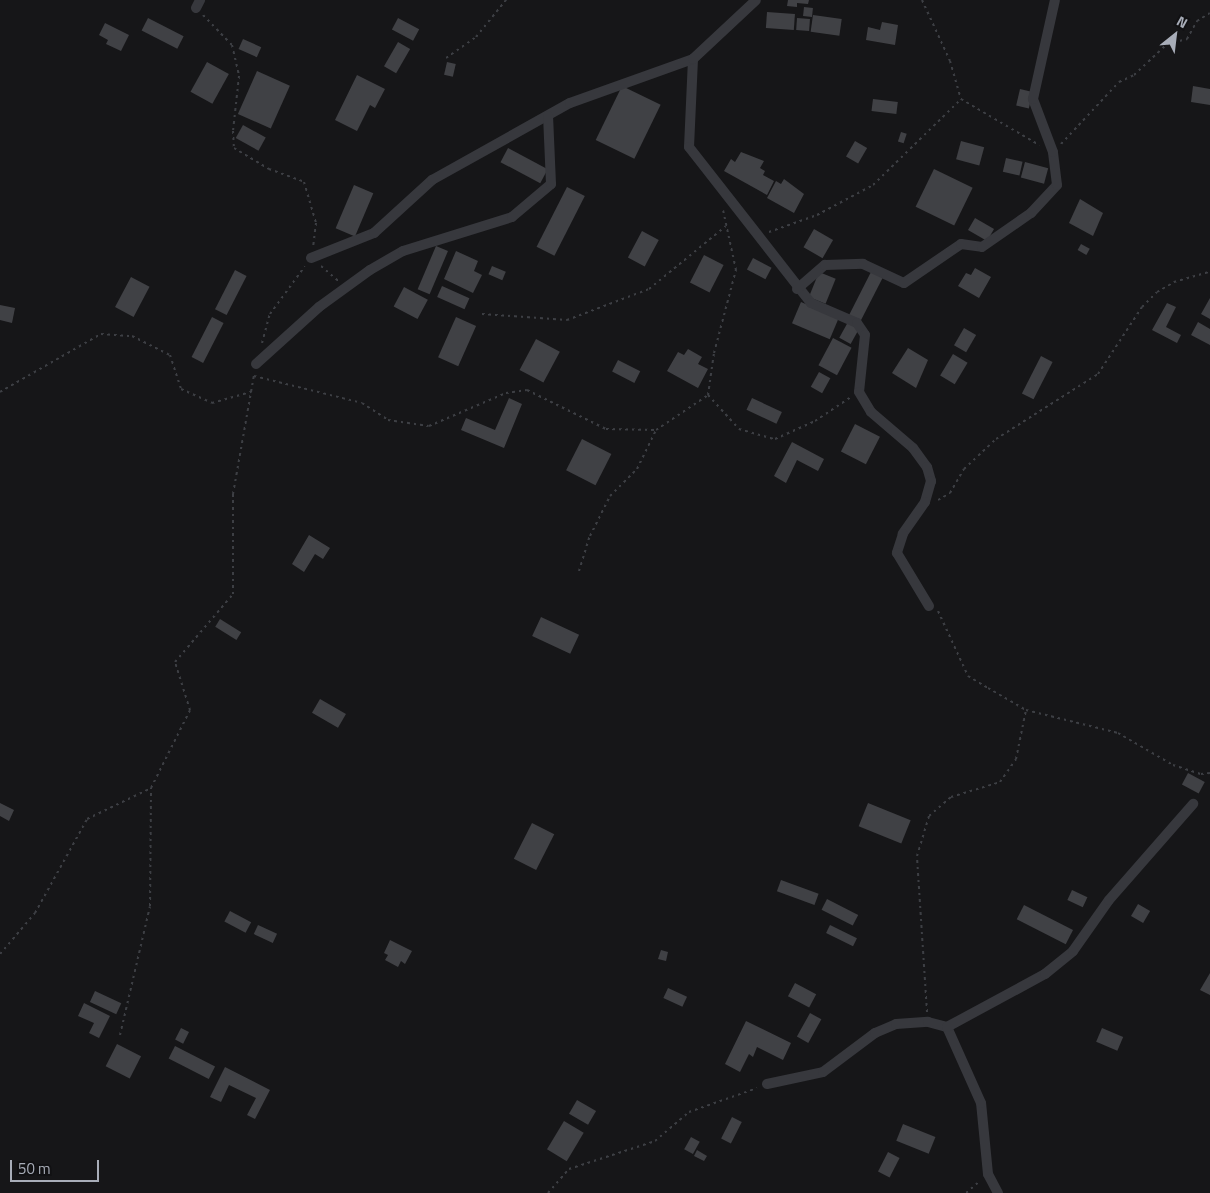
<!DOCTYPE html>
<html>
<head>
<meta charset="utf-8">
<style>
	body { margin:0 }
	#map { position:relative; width:1210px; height:1193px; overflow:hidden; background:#161618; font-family:"Titillium Web",sans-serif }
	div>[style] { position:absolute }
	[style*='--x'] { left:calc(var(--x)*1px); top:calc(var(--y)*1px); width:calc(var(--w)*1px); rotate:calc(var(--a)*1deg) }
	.building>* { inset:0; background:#404145; transform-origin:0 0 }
	.path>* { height:2px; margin-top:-1px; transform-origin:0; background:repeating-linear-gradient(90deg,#3d3f44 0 2.5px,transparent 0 6.5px) }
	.minor>* { height:10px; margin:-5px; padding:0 5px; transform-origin:5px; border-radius:5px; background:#37383d }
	span { translate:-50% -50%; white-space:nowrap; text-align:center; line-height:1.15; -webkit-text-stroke:4px #111113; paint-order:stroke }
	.north { position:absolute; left:1150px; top:10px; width:50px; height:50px; -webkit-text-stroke:4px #111113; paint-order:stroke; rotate:29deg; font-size:14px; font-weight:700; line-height:20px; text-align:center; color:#a8adb8 }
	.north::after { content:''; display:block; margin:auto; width:18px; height:22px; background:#a8adb8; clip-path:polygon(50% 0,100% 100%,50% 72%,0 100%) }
	.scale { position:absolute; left:10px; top:1160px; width:89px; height:22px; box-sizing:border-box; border:2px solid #a8adb8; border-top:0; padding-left:6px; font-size:15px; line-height:18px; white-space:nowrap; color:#a8adb8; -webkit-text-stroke:4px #111113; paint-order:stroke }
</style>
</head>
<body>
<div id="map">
	<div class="building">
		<div style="clip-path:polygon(788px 0,809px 0,808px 4px,797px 3px,797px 7px,787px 6px)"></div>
		<div style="left:804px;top:7px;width:9px;height:9px;rotate:6deg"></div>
		<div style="left:767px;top:12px;width:28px;height:16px;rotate:4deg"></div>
		<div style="left:813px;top:15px;width:29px;height:17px;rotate:8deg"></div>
		<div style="left:148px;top:18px;width:40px;height:14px;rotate:27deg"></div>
		<div style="left:398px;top:18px;width:24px;height:13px;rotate:28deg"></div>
		<div style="left:797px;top:18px;width:13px;height:12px;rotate:4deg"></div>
		<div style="clip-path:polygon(882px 22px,898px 25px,895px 45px,866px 40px,868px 27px,880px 30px)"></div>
		<div style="clip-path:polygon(105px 23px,129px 35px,121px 51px,106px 44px,108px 40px,99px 35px)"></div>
		<div style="left:243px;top:39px;width:20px;height:11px;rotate:24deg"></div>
		<div style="left:398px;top:42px;width:14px;height:28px;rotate:30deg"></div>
		<div style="left:207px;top:62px;width:25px;height:34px;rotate:29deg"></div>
		<div style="left:447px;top:62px;width:9px;height:13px;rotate:13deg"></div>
		<div style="left:257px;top:71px;width:36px;height:47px;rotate:24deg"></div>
		<div style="clip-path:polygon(357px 75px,385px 89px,375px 108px,370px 105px,357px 131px,335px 120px)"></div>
		<div style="left:622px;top:86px;width:43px;height:60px;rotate:26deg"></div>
		<div style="clip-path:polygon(1193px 86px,1210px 89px,1210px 105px,1191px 102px)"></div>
		<div style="left:1020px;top:89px;width:13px;height:17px;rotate:13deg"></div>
		<div style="left:873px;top:99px;width:25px;height:12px;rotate:7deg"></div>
		<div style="left:243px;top:125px;width:26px;height:15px;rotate:29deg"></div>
		<div style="left:901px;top:132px;width:6px;height:10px;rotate:18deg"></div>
		<div style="left:855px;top:141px;width:14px;height:18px;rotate:30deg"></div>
		<div style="left:961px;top:141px;width:24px;height:19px;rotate:15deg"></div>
		<div style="left:508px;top:148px;width:45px;height:16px;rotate:28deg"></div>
		<div style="clip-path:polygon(741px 152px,764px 161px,760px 168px,765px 171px,763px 175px,774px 181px,767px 195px,724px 171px,731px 159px,735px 162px)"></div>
		<div style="left:1006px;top:158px;width:17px;height:14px;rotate:13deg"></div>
		<div style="left:1025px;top:162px;width:24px;height:16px;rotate:15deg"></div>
		<div style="left:934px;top:169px;width:43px;height:42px;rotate:26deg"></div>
		<div style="clip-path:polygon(784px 179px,804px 194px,794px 213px,767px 198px,776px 181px,781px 184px)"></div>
		<div style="left:354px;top:185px;width:21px;height:47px;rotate:23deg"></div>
		<div style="left:567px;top:187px;width:20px;height:67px;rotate:27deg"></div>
		<div style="clip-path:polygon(1080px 199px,1103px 213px,1093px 236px,1069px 223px)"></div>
		<div style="left:975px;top:218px;width:22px;height:14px;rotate:30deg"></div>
		<div style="left:814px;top:229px;width:22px;height:21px;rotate:30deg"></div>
		<div style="left:642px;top:231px;width:19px;height:30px;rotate:28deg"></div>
		<div style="left:1081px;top:244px;width:10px;height:7px;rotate:29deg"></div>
		<div style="left:436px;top:246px;width:13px;height:47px;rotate:23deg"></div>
		<div style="clip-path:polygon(456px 251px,478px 261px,474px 271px,482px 275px,473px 293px,444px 279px)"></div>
		<div style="left:704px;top:255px;width:22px;height:31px;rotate:27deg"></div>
		<div style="left:753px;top:258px;width:21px;height:13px;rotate:28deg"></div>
		<div style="left:492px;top:266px;width:15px;height:9px;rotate:23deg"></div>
		<div style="clip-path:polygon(975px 268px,991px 277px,979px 298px,958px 286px,966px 273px,971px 275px)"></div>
		<div style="left:235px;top:270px;width:13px;height:44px;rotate:27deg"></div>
		<div style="left:872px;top:270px;width:13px;height:51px;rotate:27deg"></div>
		<div style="left:819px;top:272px;width:18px;height:27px;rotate:22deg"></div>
		<div style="left:131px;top:277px;width:21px;height:34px;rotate:28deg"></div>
		<div style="left:442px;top:286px;width:30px;height:12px;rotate:24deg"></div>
		<div style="left:404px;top:287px;width:27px;height:22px;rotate:28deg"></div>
		<div style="clip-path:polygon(1210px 298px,1210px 319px,1201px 314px)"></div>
		<div style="left:801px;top:302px;width:41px;height:23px;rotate:23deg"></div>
		<div style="clip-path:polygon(1167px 303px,1176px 307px,1166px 327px,1181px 335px,1177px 343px,1152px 330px)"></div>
		<div style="clip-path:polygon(0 305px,15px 308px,12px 323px,0 320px)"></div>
		<div style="left:212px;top:317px;width:13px;height:45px;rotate:27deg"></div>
		<div style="left:456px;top:317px;width:22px;height:44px;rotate:24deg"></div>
		<div style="left:848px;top:322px;width:13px;height:18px;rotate:29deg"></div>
		<div style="clip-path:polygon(1198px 322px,1210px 329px,1210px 345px,1191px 335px)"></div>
		<div style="left:964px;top:328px;width:14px;height:20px;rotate:30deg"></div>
		<div style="left:833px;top:338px;width:21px;height:31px;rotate:28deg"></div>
		<div style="left:536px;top:339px;width:27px;height:35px;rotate:28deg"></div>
		<div style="clip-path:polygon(908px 348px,928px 360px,916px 388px,892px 373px)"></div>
		<div style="clip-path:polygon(688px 349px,702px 357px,698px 364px,708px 369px,698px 388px,667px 371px,678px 352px,684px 355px)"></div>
		<div style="left:953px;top:354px;width:17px;height:25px;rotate:31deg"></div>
		<div style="left:1041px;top:356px;width:13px;height:42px;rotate:27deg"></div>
		<div style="left:618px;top:360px;width:25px;height:13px;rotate:27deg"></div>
		<div style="left:819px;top:372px;width:13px;height:17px;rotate:29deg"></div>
		<div style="clip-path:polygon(509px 398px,522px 404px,504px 448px,461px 430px,466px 418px,495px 430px)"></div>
		<div style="left:752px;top:398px;width:33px;height:13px;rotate:25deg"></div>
		<div style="left:855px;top:424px;width:28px;height:31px;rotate:27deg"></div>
		<div style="left:582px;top:439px;width:33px;height:35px;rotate:27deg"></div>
		<div style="clip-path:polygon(792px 442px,824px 459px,818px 471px,797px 460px,786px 483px,774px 476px)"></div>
		<div style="clip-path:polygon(309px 535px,330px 548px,323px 559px,315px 554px,304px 572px,292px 564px)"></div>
		<div style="left:541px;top:617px;width:42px;height:21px;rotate:25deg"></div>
		<div style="left:220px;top:619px;width:25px;height:9px;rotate:32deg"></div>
		<div style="left:320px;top:699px;width:30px;height:16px;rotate:30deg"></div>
		<div style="left:1188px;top:773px;width:19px;height:13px;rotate:28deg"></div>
		<div style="clip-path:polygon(0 803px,14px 810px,9px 821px,0 816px)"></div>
		<div style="left:868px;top:803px;width:46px;height:25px;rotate:22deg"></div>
		<div style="left:532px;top:823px;width:25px;height:40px;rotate:27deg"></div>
		<div style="left:781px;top:880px;width:40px;height:12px;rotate:20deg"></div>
		<div style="left:1072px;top:890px;width:17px;height:11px;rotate:25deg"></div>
		<div style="left:827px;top:899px;width:35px;height:12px;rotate:27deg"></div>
		<div style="left:1138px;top:904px;width:14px;height:14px;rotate:30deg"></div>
		<div style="left:1024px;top:905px;width:55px;height:16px;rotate:27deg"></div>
		<div style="left:230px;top:911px;width:24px;height:12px;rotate:28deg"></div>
		<div style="left:258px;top:925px;width:21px;height:10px;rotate:25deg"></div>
		<div style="left:830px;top:925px;width:30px;height:9px;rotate:26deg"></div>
		<div style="clip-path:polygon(390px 940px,412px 951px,405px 964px,401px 961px,398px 967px,385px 960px,388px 955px,384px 953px)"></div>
		<div style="clip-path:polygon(661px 950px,668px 952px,666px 961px,658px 959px)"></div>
		<div style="clip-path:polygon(1210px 973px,1210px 995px,1200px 990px)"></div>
		<div style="left:795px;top:983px;width:24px;height:15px;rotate:28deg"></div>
		<div style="left:668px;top:988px;width:21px;height:11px;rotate:25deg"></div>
		<div style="left:95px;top:991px;width:29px;height:12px;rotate:25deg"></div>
		<div style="clip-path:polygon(84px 1003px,110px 1016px,99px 1038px,89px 1033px,94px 1023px,78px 1016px)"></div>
		<div style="left:810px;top:1013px;width:13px;height:27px;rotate:29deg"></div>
		<div style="clip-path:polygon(746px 1021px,791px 1043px,783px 1060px,757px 1047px,753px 1057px,749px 1054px,740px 1072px,725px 1064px)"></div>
		<div style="left:181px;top:1028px;width:9px;height:13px;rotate:27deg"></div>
		<div style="left:1102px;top:1028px;width:23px;height:15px;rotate:23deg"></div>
		<div style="left:117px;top:1044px;width:27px;height:25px;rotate:27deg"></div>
		<div style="left:175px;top:1046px;width:45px;height:14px;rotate:27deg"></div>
		<div style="clip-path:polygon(225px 1067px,270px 1090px,255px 1119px,247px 1115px,256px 1098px,229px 1085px,221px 1102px,210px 1097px)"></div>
		<div style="left:577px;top:1100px;width:22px;height:16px;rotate:30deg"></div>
		<div style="left:732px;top:1117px;width:11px;height:24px;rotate:27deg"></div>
		<div style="left:564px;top:1121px;width:23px;height:33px;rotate:31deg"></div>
		<div style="left:903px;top:1124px;width:35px;height:18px;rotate:22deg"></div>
		<div style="left:691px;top:1137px;width:10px;height:14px;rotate:29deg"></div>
		<div style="clip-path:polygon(697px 1150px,707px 1156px,704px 1161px,694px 1156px)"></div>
		<div style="left:888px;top:1152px;width:13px;height:22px;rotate:27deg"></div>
	</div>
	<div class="path">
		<div style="--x:922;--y:0;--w:67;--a:65.3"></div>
		<div style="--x:950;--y:61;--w:40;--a:74"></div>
		<div style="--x:961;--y:99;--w:91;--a:30.5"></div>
		<div style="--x:203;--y:15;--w:42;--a:46"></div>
		<div style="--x:232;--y:45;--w:32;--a:77"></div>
		<div style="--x:239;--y:76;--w:55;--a:96.2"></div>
		<div style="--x:233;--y:131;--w:17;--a:87"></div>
		<div style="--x:234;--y:148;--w:41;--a:31"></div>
		<div style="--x:269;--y:169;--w:37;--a:20"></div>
		<div style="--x:304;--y:182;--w:43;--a:73.7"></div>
		<div style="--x:316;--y:223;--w:23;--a:97"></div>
		<div style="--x:446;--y:58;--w:37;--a:-35"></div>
		<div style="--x:476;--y:37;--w:48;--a:-51"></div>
		<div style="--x:1061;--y:144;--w:85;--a:-46.9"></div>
		<div style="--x:1119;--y:82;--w:17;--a:-25"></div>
		<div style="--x:1134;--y:75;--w:45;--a:-43.2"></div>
		<div style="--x:1167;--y:44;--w:21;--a:-14"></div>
		<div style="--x:1187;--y:39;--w:21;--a:-61"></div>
		<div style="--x:1197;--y:21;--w:15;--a:-32"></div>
		<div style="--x:769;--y:232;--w:51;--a:-19.5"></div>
		<div style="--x:817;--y:215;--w:64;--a:-28.2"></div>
		<div style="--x:873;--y:185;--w:123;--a:-44.3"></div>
		<div style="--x:321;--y:266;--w:23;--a:41"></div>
		<div style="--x:482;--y:314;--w:85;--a:4"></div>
		<div style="--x:567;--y:320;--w:88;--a:-20.7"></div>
		<div style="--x:649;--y:289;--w:99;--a:-39.3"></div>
		<div style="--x:262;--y:343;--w:30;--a:-75"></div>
		<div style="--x:270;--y:314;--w:59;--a:-53.9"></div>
		<div style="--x:254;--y:376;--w:111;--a:14"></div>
		<div style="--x:362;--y:403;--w:31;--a:33"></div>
		<div style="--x:388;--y:420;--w:41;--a:8.3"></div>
		<div style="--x:429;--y:426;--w:84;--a:-23.2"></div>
		<div style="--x:506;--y:393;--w:21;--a:-8"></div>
		<div style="--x:527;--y:390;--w:88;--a:26.3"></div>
		<div style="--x:606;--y:429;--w:50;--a:1.1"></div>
		<div style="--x:0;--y:392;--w:116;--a:-29.9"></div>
		<div style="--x:101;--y:334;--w:31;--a:4"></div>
		<div style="--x:132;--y:336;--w:42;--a:26.6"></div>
		<div style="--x:170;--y:355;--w:36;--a:72"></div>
		<div style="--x:181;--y:389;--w:34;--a:24"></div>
		<div style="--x:212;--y:403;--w:41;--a:-15.8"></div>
		<div style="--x:708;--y:395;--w:46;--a:47.6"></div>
		<div style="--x:739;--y:429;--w:37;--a:16"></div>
		<div style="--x:775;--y:439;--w:44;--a:-24.2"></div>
		<div style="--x:815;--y:421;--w:43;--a:-33.7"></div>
		<div style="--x:938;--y:500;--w:14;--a:-30"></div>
		<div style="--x:950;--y:493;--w:28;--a:-60"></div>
		<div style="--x:964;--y:469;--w:44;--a:-43.2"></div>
		<div style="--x:996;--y:439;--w:121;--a:-32.5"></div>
		<div style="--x:1098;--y:374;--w:80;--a:-56.7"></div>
		<div style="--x:1142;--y:307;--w:21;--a:-45"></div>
		<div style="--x:1157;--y:292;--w:20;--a:-30"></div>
		<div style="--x:1174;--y:282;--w:37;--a:-16"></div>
		<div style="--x:579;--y:571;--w:37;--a:-73"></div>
		<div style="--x:590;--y:536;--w:45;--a:-63.4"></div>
		<div style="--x:610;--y:496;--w:38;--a:-45"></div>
		<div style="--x:637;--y:469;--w:43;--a:-64"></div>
		<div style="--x:656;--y:430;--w:63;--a:-33.9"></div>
		<div style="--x:708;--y:395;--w:42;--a:-81.9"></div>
		<div style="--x:714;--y:353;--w:86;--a:-75.2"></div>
		<div style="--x:736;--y:270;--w:61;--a:-102.2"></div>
		<div style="--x:938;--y:611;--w:72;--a:65.2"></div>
		<div style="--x:968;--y:676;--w:23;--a:31"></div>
		<div style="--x:988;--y:688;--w:44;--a:30.1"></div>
		<div style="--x:1026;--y:710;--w:95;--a:14"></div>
		<div style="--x:1118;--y:733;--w:64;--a:30.2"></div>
		<div style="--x:1173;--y:765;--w:29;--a:18"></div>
		<div style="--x:1201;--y:774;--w:9;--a:-6"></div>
		<div style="--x:0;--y:954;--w:54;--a:-49.5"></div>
		<div style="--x:35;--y:913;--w:107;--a:-61"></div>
		<div style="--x:87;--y:819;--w:71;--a:-25.8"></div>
		<div style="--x:151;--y:788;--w:87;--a:-63.4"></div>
		<div style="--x:190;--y:710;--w:50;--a:-107.4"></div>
		<div style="--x:175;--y:662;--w:89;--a:-49.5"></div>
		<div style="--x:233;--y:594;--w:100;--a:-90"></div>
		<div style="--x:233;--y:494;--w:121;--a:-80"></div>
		<div style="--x:927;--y:1012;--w:156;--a:-93.7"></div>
		<div style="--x:917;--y:856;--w:42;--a:-73.3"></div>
		<div style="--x:929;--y:816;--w:29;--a:-41"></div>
		<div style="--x:951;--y:797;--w:51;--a:-17"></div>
		<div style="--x:1000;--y:782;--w:28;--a:-55"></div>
		<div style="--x:1016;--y:759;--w:50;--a:-78.5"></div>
		<div style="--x:120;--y:1035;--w:132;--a:-76.9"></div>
		<div style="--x:150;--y:906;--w:118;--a:-89.5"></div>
		<div style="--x:548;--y:1193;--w:32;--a:-49"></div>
		<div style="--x:569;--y:1169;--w:90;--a:-18"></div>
		<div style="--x:655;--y:1141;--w:45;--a:-40.5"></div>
		<div style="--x:689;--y:1112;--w:72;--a:-19.4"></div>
		<div style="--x:966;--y:1193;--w:18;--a:-41"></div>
	</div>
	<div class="minor">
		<div style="--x:196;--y:8;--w:9;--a:-63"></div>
		<div style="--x:693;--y:59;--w:88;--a:92.6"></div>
		<div style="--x:689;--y:147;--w:198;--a:52"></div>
		<div style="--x:811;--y:303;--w:50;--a:23.5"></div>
		<div style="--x:857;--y:323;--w:14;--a:56"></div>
		<div style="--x:865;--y:335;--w:57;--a:96"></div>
		<div style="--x:859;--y:392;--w:23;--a:59"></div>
		<div style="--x:871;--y:412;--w:55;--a:40.6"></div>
		<div style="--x:913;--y:448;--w:24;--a:54"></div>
		<div style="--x:927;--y:467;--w:15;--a:74"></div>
		<div style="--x:931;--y:481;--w:22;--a:106"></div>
		<div style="--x:925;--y:502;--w:39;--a:125"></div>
		<div style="--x:903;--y:534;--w:20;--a:108"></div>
		<div style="--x:897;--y:553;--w:62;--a:58.9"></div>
		<div style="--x:311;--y:258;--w:68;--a:-21.6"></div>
		<div style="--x:374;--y:233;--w:79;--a:-42.4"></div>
		<div style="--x:432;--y:180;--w:158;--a:-29.2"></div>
		<div style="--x:570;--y:103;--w:131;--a:-19.7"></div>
		<div style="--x:693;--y:59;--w:86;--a:-43.1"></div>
		<div style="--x:797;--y:289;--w:37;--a:-41"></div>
		<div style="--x:825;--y:265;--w:38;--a:-2"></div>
		<div style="--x:863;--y:264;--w:45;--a:24.9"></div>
		<div style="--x:904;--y:283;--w:69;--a:-34.4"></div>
		<div style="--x:961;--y:244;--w:21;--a:8"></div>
		<div style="--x:982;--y:247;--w:60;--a:-34.8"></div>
		<div style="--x:1031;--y:213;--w:38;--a:-47"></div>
		<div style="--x:1057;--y:185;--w:33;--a:-97"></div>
		<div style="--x:1053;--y:152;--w:57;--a:-110.7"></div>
		<div style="--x:1033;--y:99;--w:101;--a:-77.5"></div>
		<div style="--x:256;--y:364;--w:85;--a:-42.1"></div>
		<div style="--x:319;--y:307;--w:63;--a:-36"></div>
		<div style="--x:370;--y:270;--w:38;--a:-30"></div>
		<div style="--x:403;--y:251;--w:114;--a:-17.3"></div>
		<div style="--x:512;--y:217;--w:51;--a:-40.2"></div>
		<div style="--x:551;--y:184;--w:68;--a:-92.5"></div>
		<div style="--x:767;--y:1084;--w:57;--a:-12.1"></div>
		<div style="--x:823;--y:1072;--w:65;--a:-36.9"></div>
		<div style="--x:875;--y:1033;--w:23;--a:-23"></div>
		<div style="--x:896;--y:1024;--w:32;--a:-4"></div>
		<div style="--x:928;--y:1022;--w:20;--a:15"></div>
		<div style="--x:998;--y:1193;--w:21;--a:-118"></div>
		<div style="--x:988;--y:1174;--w:71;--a:-95.6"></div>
		<div style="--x:981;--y:1103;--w:83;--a:-114.1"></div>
		<div style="--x:947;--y:1027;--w:111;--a:-28.4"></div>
		<div style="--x:1045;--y:974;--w:36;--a:-39"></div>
		<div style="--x:1073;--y:951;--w:62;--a:-54.8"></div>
		<div style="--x:1109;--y:900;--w:128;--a:-48.8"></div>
	</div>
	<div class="north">N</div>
	<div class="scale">50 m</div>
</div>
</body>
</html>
